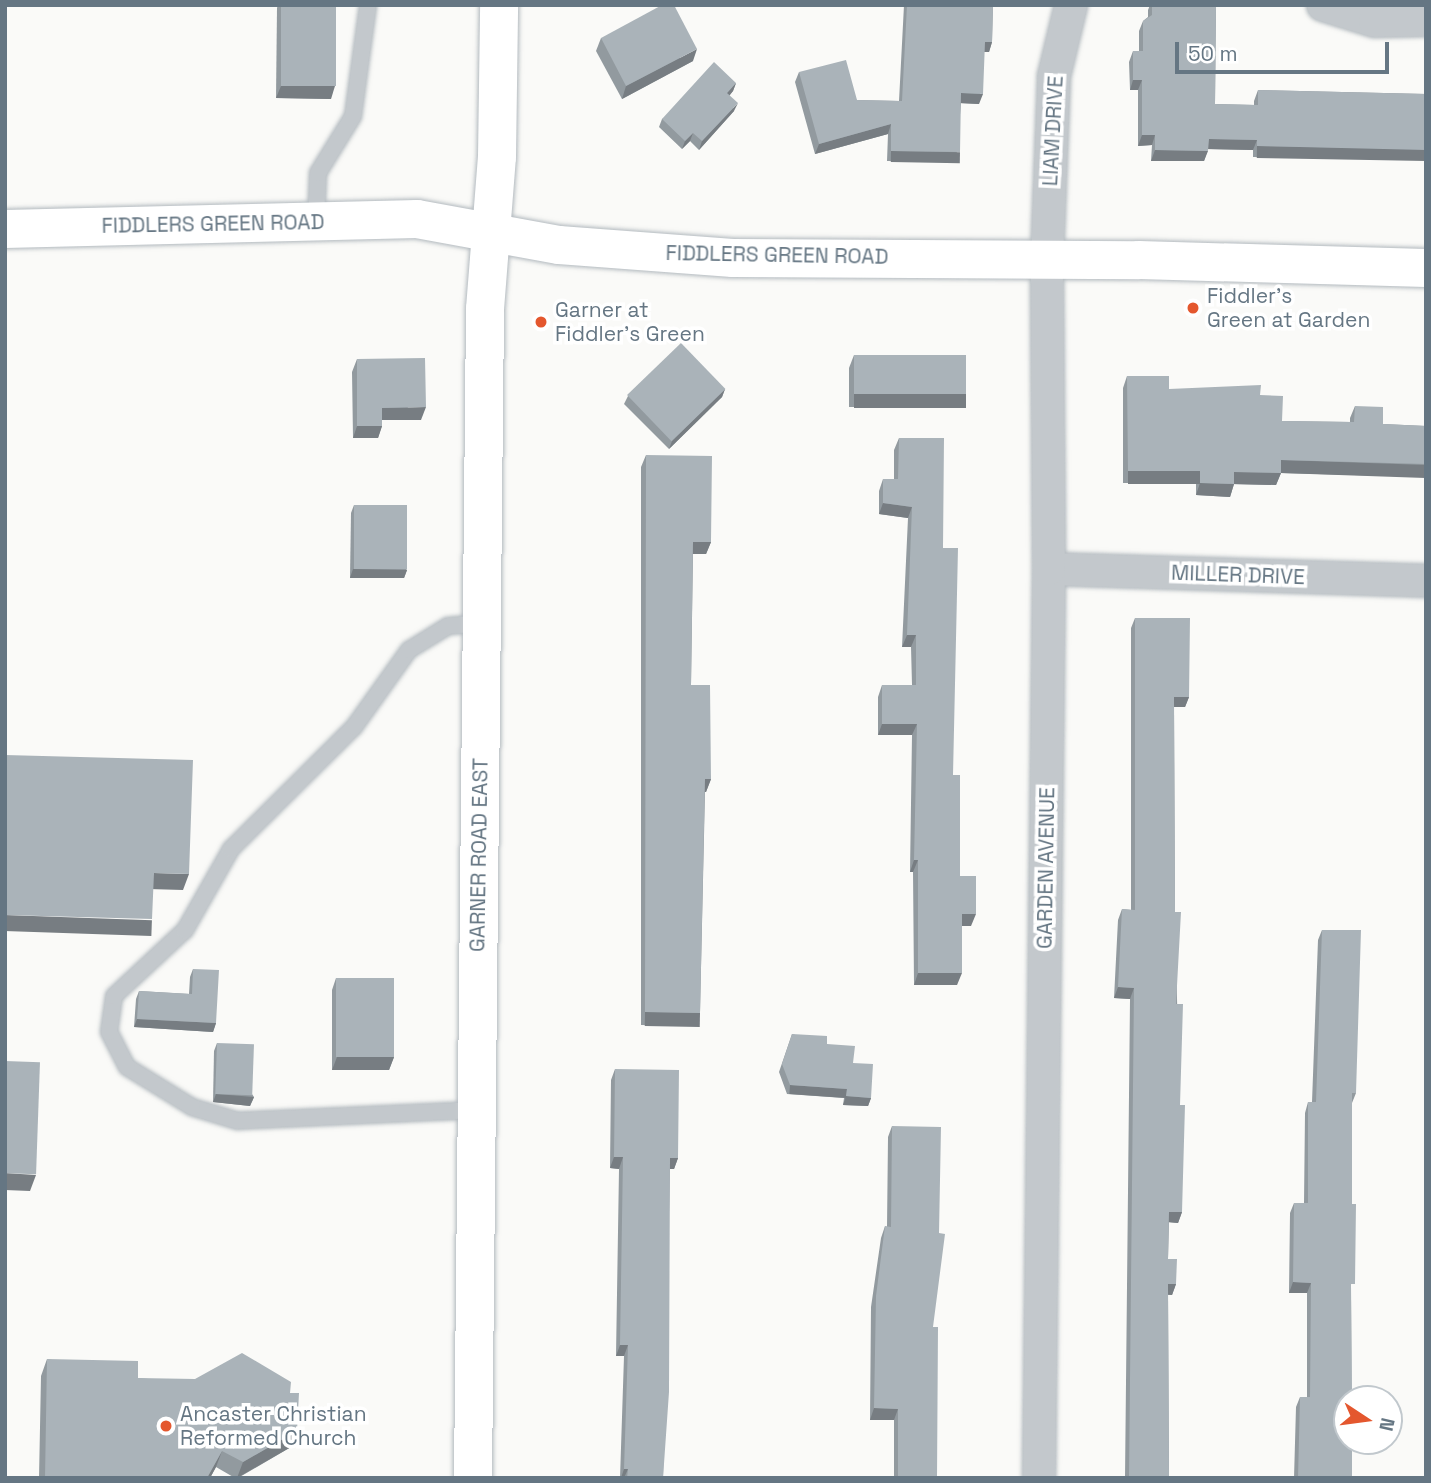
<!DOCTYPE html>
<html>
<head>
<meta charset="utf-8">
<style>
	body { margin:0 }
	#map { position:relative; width:1431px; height:1483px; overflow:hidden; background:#fafaf8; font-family:"Space Grotesk",sans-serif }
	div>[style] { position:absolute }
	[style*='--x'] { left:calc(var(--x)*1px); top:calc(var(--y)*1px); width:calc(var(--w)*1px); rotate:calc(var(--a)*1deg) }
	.roads { filter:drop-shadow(0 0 2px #b3babf) drop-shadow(0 0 2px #b3babf) }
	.service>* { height:16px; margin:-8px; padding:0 8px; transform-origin:8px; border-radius:8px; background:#c3c8cc }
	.minor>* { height:32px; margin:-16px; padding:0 16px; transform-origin:16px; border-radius:16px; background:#c3c8cc }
	.secondary>* { height:38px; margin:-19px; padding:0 19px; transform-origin:19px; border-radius:19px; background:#fff }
	.wall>* { inset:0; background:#929a9f }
	.shaded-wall>* { inset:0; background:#777d82; transform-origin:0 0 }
	.building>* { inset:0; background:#aab3b9; transform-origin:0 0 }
	.dots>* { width:19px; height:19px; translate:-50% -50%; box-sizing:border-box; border:4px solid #fff; border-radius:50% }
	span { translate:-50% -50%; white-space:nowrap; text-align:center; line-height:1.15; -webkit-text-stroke:7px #fff; paint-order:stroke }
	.street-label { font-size:21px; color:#657683 }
	.poi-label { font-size:21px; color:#657683 }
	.left { translate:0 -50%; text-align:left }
	.frame { position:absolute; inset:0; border:7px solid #657683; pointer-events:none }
	.north { position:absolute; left:1333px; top:1385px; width:70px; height:70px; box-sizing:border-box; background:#fff; border:2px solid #c1c8cd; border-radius:50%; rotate:103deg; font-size:19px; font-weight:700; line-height:28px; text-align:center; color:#657683 }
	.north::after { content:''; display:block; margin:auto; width:24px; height:32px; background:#e4572e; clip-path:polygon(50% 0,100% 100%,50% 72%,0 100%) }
	.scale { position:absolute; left:1175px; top:42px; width:214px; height:32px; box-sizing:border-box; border:4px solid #657683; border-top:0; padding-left:9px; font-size:21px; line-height:24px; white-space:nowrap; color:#657683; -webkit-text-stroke:5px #fff; paint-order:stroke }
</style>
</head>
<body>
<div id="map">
	<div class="roads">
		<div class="service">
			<div style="--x:316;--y:221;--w:48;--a:-87.6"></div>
			<div style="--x:318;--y:173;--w:67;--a:-58.4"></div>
			<div style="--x:353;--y:116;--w:112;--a:-82.3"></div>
			<div style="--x:477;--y:1110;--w:239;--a:177.4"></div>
			<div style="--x:238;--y:1121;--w:48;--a:-163.1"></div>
			<div style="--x:192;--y:1107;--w:76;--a:-148.4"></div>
			<div style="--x:127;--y:1067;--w:39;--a:-117"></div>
			<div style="--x:109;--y:1032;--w:36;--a:-82"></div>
			<div style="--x:114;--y:996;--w:97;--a:-42.9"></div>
			<div style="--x:185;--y:930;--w:93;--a:-60.4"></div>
			<div style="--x:231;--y:849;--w:173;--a:-44.8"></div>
			<div style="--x:354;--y:727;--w:95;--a:-54.5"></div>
			<div style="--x:409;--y:650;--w:46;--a:-31.6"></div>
			<div style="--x:448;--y:626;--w:34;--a:-5"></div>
		</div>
		<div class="minor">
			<div style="--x:1323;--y:5;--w:54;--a:17.1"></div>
			<div style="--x:1375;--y:21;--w:51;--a:-1.1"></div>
			<div style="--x:1049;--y:569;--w:377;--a:1.8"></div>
			<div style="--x:1039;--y:1478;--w:909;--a:-89.37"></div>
			<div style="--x:1049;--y:569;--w:310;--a:-90.4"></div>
			<div style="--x:1047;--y:259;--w:183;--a:-87.8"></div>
			<div style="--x:1054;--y:76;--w:73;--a:-76.5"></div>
		</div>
		<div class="secondary">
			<div style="--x:5;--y:229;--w:412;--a:-1.4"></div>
			<div style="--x:417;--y:219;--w:144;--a:10.4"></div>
			<div style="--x:559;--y:245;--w:174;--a:4.3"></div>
			<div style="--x:733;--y:258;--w:406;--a:0.3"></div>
			<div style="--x:1139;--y:260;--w:287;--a:1.6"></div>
			<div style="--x:473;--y:1478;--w:1169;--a:-89.41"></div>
			<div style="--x:485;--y:309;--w:152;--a:-85.5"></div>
			<div style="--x:497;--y:157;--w:152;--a:-89.2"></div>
		</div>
	</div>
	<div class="wall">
		<div style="clip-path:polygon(278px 5px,336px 5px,331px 99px,276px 98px,277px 8px)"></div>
		<div style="clip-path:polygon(904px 5px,993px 5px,992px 42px,989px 52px,984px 52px,979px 104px,961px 103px,956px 162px,887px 161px,888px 134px,815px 154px,795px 82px,799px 72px,857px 100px,899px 101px)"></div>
		<div style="clip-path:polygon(1150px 5px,1216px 5px,1215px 104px,1254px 105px,1254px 101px,1258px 90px,1426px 94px,1426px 160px,1253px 157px,1253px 150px,1208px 149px,1204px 161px,1151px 161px,1152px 145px,1138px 146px,1138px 90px,1130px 90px,1129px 62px,1133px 51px,1139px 51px,1139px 31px,1143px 21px,1148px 17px,1148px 10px)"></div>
		<div style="clip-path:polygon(601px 38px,693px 61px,622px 99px,596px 51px)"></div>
		<div style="clip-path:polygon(736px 83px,733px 91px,729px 96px,734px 111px,699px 150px,690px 141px,682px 149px,659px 127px,662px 119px)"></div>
		<div style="clip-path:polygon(854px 355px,962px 407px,849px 407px,849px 368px)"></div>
		<div style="clip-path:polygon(357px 359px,421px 420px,382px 420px,382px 426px,378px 438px,353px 438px,352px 372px)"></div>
		<div style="clip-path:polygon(1127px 376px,1169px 389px,1260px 395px,1282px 421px,1350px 422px,1350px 418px,1355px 406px,1383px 424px,1426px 426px,1426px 477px,1281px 473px,1276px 485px,1234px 484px,1230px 497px,1196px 495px,1196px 483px,1123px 483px,1123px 388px)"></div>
		<div style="clip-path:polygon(725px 389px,722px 397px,669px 449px,624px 404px,628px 396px)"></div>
		<div style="clip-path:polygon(899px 438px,943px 548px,953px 775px,960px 876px,971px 926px,962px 926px,957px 985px,914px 985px,913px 872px,910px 872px,912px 735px,878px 735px,878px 697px,882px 685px,912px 685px,911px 647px,902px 647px,908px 518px,879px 514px,879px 491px,883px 479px,894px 479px,894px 450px)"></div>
		<div style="clip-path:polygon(646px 455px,711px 542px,706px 554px,693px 554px,691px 685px,711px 779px,706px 792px,705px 792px,700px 1013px,696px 1026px,641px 1025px,641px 467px)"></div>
		<div style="clip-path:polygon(354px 505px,407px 570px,404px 578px,350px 578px,351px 513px)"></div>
		<div style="clip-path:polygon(1135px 618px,1189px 697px,1185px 707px,1174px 707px,1175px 912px,1182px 1212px,1178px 1223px,1169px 1222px,1168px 1259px,1176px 1284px,1172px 1295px,1168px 1295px,1169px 1478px,1125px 1478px,1130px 999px,1114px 998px,1118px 920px,1122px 909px,1131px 910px,1131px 628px)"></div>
		<div style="clip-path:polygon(1322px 930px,1356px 1093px,1352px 1103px,1351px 1293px,1352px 1478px,1294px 1478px,1296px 1407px,1300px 1397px,1307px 1397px,1307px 1293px,1289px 1293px,1290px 1213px,1294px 1203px,1304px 1203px,1305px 1113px,1308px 1102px,1312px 1102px,1318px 940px)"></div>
		<div style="clip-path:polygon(193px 969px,216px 1023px,213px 1032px,134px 1027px,136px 999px,139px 991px,189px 994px,190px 977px)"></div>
		<div style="clip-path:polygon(336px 978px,394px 1057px,389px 1070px,332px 1070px,332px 990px)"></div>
		<div style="clip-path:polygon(792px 1034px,827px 1044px,853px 1063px,871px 1098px,868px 1106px,843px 1105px,844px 1098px,787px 1094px,779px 1072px)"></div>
		<div style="clip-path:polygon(217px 1043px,254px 1097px,250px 1106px,213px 1102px,214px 1051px)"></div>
		<div style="clip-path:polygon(615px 1069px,678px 1158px,674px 1169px,670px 1169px,663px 1478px,620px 1478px,624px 1356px,616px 1356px,619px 1169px,610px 1168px,611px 1080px)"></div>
		<div style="clip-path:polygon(892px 1126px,933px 1327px,937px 1478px,894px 1478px,894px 1420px,870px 1420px,871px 1307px,881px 1238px,885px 1226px,887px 1227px,888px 1137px)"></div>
		<div style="clip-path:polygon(47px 1359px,138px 1378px,290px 1393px,297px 1431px,291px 1447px,238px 1478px,235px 1478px,216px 1467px,210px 1478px,39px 1478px,41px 1376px)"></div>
	</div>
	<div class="shaded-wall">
		<div style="clip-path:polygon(985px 42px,992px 42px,989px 52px,981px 52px)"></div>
		<div style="clip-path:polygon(697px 49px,693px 61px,622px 99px,626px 86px)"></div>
		<div style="clip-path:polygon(1133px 80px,1142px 80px,1138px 90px,1130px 90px)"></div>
		<div style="clip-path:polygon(736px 83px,733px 91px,724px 102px,727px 93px)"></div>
		<div style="clip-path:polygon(281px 86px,335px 86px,331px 99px,276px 98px)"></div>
		<div style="clip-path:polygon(961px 93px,983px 94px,979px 104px,957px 103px)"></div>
		<div style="clip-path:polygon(738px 103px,734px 111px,699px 150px,702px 141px)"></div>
		<div style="clip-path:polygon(891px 124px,888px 134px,815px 154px,819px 144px)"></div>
		<div style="clip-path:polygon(693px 133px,690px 141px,682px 149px,685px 141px)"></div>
		<div style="clip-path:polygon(1142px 135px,1155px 135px,1152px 145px,1138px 146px)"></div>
		<div style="clip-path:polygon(1209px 139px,1257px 140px,1253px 150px,1205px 149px)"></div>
		<div style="left:1257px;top:146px;width:169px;height:12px;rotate:1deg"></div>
		<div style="clip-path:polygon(1155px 150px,1208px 151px,1204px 161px,1151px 161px)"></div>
		<div style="left:891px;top:151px;width:69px;height:11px;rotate:1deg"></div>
		<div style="clip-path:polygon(725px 389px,722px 397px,669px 449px,672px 441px)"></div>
		<div style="left:854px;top:394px;width:112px;height:14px"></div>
		<div style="clip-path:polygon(426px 407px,421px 420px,377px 420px,382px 408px)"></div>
		<div style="clip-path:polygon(357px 426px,382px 426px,378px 438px,353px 438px)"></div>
		<div style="left:1281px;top:460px;width:145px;height:13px;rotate:2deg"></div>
		<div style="left:1128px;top:471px;width:72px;height:13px"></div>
		<div style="clip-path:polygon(1234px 472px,1281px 473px,1276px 485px,1230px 484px)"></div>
		<div style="clip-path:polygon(1200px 483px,1234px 484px,1230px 497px,1196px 495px)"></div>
		<div style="clip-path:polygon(883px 503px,912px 507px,908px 518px,879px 514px)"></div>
		<div style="clip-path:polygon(693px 542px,711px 542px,706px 554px,689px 554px)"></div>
		<div style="clip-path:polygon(353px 569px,407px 570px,404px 578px,350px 578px)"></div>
		<div style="clip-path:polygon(907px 635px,916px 635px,911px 647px,902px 647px)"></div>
		<div style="clip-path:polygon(1174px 697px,1189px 697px,1185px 707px,1171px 707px)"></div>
		<div style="clip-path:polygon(882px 724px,917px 724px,912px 735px,878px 735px)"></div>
		<div style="clip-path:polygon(705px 779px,711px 779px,706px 792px,701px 792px)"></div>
		<div style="clip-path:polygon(914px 860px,918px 860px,913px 872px,910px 872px)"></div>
		<div style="clip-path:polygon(154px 873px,189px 874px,183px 890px,148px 889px)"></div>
		<div style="clip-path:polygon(962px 914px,976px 914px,971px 926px,957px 926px)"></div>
		<div style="left:5px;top:915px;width:147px;height:16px;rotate:2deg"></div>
		<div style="clip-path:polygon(918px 973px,962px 973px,957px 985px,914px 985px)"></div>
		<div style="clip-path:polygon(1118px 987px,1134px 988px,1130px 999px,1114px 998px)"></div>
		<div style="left:645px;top:1012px;width:55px;height:14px;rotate:1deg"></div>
		<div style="clip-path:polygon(137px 1019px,216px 1023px,213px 1032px,134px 1027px)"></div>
		<div style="clip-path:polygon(337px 1057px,394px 1057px,389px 1070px,332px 1070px)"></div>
		<div style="left:790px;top:1085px;width:57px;height:9px;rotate:4deg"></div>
		<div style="clip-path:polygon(216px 1094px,254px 1097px,250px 1106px,213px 1102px)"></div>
		<div style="clip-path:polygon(846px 1096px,871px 1098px,868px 1106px,843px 1105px)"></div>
		<div style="clip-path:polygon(614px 1157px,623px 1157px,619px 1169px,610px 1168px)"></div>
		<div style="clip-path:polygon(670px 1158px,678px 1158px,674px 1169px,666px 1169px)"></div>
		<div style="clip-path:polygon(5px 1173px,36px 1175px,30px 1191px,5px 1190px)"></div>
		<div style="clip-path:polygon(1169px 1212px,1182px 1212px,1178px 1223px,1166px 1222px)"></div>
		<div style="clip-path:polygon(1293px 1282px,1311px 1283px,1307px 1293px,1289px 1293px)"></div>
		<div style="clip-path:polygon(1168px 1284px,1176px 1284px,1172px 1295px,1164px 1294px)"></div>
		<div style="clip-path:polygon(620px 1345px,628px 1345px,624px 1356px,616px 1356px)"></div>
		<div style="clip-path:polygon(874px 1408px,898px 1409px,894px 1420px,870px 1420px)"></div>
		<div style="clip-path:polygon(297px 1431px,291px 1447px,237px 1478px,243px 1462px)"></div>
		<div style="clip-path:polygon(222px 1451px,216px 1467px,210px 1478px,207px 1478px)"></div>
		<div style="clip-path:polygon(624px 1469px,628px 1469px,624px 1478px,621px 1478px)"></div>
	</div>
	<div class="building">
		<div style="left:281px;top:5px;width:55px;height:81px"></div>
		<div style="clip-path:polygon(662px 5px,674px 5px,697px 49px,626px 86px,601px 38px)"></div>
		<div style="clip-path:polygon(907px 5px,993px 5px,992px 42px,985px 42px,983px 94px,961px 93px,960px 152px,891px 151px,891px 124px,819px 144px,799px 72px,846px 60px,857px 100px,902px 101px)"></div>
		<div style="clip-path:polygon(1152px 5px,1216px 5px,1215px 104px,1258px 105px,1258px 90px,1426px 94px,1426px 150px,1257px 146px,1257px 140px,1209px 139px,1208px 151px,1155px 150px,1155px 135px,1142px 135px,1142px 80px,1133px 80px,1133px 51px,1143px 51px,1143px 21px,1152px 15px)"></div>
		<div style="clip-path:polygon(714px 62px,736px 83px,727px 93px,738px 103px,702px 141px,693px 133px,685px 141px,662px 119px)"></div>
		<div style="left:681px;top:343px;width:64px;height:75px;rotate:46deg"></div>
		<div style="left:854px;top:355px;width:112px;height:39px"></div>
		<div style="clip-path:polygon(425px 358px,426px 407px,382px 408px,382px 426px,357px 426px,357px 359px)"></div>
		<div style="clip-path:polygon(1127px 376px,1169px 376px,1169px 389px,1261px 385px,1260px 395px,1283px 396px,1282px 421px,1354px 422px,1355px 406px,1383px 407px,1383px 424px,1426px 426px,1426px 464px,1281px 460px,1281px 473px,1234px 472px,1234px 484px,1200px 483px,1200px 471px,1128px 471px)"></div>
		<div style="clip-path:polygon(899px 438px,944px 438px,943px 548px,958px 548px,953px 775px,960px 775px,960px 876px,976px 876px,976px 914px,962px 914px,962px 973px,918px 973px,918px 860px,914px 860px,917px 724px,882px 724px,882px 685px,916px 685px,916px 635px,907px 635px,912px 507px,883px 503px,883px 479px,898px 479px)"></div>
		<div style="clip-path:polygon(646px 455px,712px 456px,711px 542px,693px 542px,691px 685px,710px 685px,711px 779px,705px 779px,700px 1013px,645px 1012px)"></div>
		<div style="left:354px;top:505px;width:53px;height:64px"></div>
		<div style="clip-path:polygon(1135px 618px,1190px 618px,1189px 697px,1174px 697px,1175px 912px,1181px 912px,1176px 1004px,1183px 1004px,1180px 1105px,1185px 1105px,1182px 1212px,1169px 1212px,1168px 1259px,1177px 1259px,1176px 1284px,1168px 1284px,1169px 1478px,1129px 1478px,1134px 988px,1118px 987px,1122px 909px,1135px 910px)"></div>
		<div style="clip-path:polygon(5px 755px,193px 760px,189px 874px,154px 873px,152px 919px,5px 915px)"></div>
		<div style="clip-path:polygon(1322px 930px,1361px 930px,1356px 1093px,1352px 1093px,1352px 1204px,1356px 1204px,1355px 1284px,1351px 1284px,1352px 1399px,1347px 1399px,1347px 1441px,1352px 1441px,1352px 1478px,1298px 1478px,1300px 1397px,1310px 1397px,1311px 1283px,1293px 1282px,1294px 1203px,1308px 1203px,1308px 1102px,1316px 1102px)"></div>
		<div style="clip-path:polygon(193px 969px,219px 970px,216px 1023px,137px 1019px,139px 991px,192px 994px)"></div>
		<div style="left:336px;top:978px;width:58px;height:79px"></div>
		<div style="clip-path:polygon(792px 1034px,827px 1036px,827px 1044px,855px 1046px,853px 1063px,873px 1064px,871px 1098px,846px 1096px,847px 1089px,790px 1085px,782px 1064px)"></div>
		<div style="left:217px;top:1043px;width:37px;height:51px;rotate:2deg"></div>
		<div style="left:5px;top:1061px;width:35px;height:112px;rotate:2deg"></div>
		<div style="clip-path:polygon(615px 1069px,679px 1070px,678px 1158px,670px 1158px,669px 1392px,663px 1478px,627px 1478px,628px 1469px,624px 1469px,628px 1345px,620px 1345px,623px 1157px,614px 1157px)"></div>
		<div style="clip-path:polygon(892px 1126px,941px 1127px,939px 1233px,945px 1234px,933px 1327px,938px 1327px,937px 1478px,898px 1478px,898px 1409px,874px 1408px,876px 1296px,885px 1226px,891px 1227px)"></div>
		<div style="clip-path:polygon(242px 1353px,291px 1382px,290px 1393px,299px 1393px,297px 1431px,243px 1462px,222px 1451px,207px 1478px,45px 1478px,47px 1359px,138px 1361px,138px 1378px,195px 1379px)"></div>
	</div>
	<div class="dots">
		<div style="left:1193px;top:308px;background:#e4572e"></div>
		<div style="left:541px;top:322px;background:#e4572e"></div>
		<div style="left:166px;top:1426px;background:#e4572e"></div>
	</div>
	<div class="street-label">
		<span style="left:1053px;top:131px;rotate:-87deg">LIAM DRIVE</span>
		<span style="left:213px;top:224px;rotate:-1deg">FIDDLERS GREEN ROAD</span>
		<span style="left:777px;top:255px;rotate:1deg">FIDDLERS GREEN ROAD</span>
		<span style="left:1238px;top:575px;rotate:2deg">MILLER DRIVE</span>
		<span style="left:479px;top:855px;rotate:-89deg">GARNER ROAD EAST</span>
		<span style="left:1046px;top:868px;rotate:-89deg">GARDEN AVENUE</span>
	</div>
	<div class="poi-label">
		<span class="left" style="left:1207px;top:308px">Fiddler's<br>Green at Garden</span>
		<span class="left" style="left:555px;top:322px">Garner at<br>Fiddler's Green</span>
		<span class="left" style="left:180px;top:1426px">Ancaster Christian<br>Reformed Church</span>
	</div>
	<div class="frame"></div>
	<div class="north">N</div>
	<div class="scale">50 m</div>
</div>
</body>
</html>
